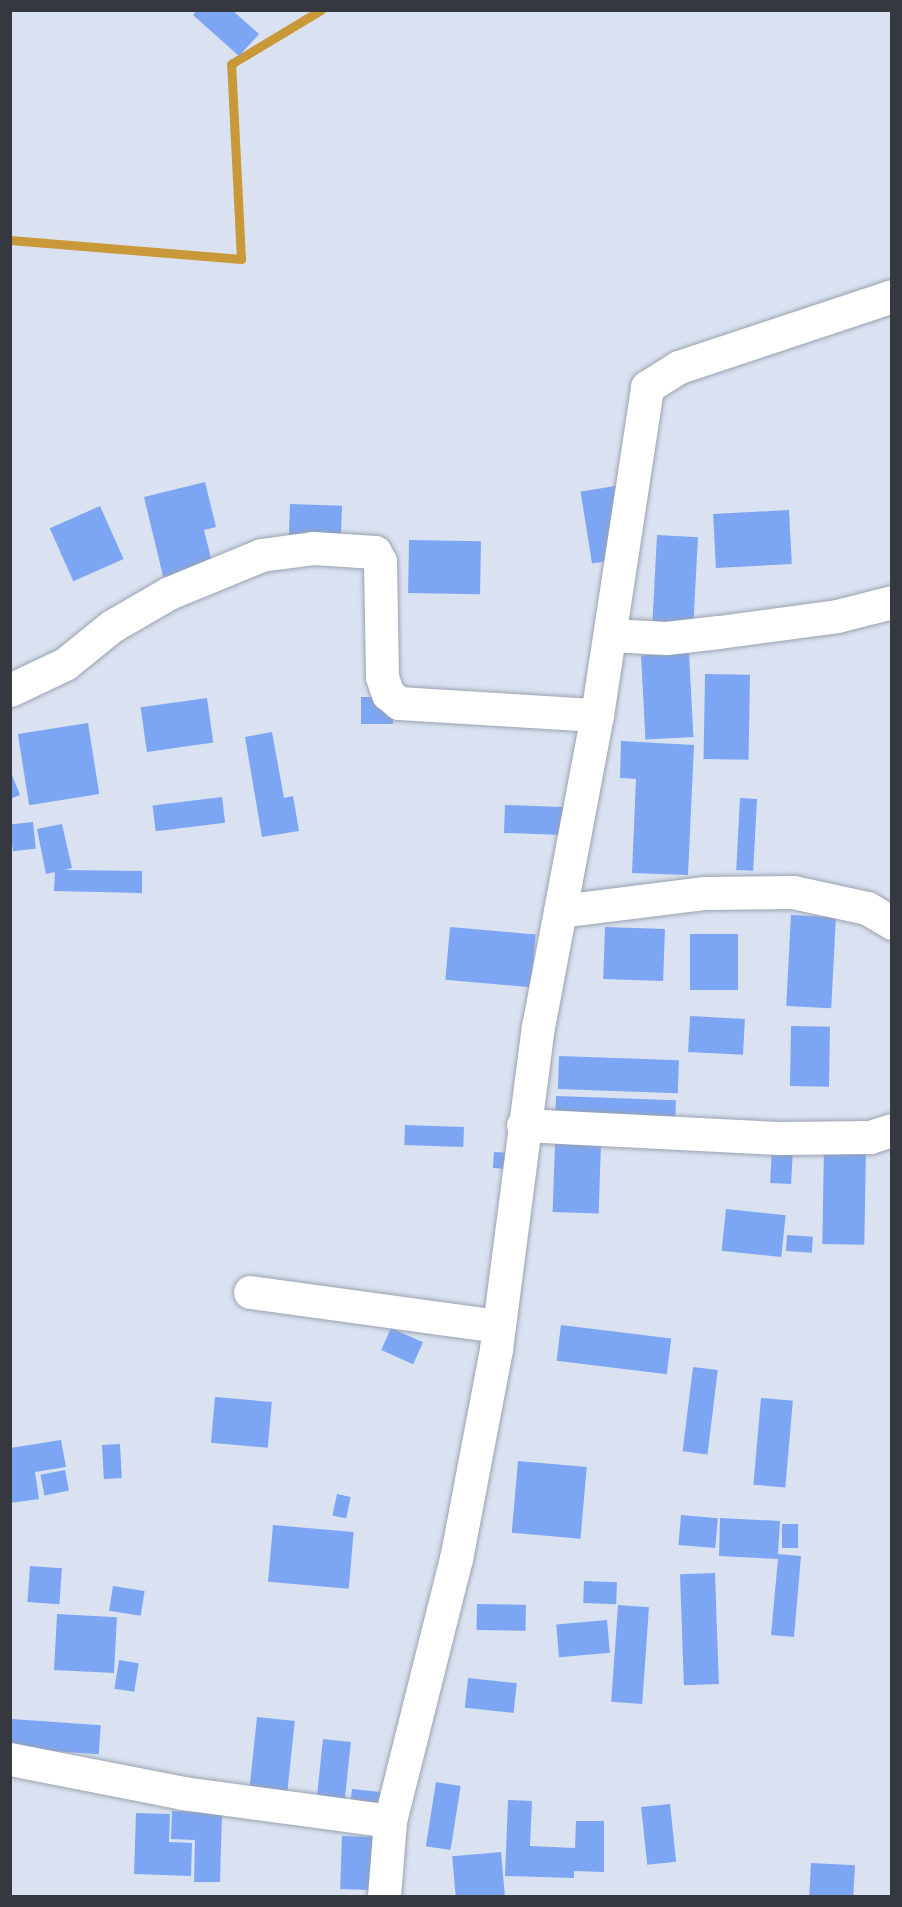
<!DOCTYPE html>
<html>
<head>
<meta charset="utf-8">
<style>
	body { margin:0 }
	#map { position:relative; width:902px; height:1907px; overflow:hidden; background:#dae2f1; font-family:Ubuntu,sans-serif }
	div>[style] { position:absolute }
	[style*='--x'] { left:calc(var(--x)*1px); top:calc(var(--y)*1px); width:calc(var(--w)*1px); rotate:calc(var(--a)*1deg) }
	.stream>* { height:9px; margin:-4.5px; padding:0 4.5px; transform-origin:4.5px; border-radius:4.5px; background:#c99838 }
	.building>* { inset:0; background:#7ca5f4; transform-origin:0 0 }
	.roads { filter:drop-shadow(0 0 2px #9aa2b0) drop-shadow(0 0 2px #9aa2b0) }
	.minor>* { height:33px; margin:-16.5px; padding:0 16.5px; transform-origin:16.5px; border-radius:16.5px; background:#fff }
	span { translate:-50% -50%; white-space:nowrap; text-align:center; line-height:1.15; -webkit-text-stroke:6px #dae2f1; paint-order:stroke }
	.frame { position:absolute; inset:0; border:12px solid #35383e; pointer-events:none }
</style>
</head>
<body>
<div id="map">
	<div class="stream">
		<div style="--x:10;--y:240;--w:232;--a:4.7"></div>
		<div style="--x:241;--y:259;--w:195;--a:-92.9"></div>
		<div style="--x:231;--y:64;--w:105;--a:-31"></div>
	</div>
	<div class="building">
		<div style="clip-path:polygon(197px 10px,232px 10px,259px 34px,239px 56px,193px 15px)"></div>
		<div style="clip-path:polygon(205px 482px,216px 527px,204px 530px,219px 590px,169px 601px,144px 497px)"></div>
		<div style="left:628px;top:484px;width:73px;height:48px;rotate:81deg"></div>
		<div style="left:290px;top:504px;width:52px;height:31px;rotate:2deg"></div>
		<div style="left:100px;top:506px;width:58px;height:55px;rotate:66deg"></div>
		<div style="left:789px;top:510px;width:54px;height:76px;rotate:87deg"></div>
		<div style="left:657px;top:535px;width:41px;height:90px;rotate:3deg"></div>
		<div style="left:409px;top:540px;width:72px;height:53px;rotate:1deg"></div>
		<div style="left:689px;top:653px;width:84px;height:48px;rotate:87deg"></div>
		<div style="left:705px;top:674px;width:45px;height:85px;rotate:1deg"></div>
		<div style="left:393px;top:697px;width:27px;height:32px;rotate:90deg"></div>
		<div style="left:207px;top:698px;width:45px;height:67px;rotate:82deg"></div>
		<div style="left:88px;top:723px;width:72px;height:71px;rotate:81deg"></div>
		<div style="clip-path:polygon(272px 732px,284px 798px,293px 796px,299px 831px,262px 837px,245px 737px)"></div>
		<div style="clip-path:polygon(621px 741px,694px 745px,688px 875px,632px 873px,636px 779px,620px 778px)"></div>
		<div style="clip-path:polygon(10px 770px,20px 795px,10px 799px)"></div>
		<div style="left:222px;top:797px;width:26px;height:70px;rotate:83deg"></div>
		<div style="left:740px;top:798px;width:17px;height:72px;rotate:3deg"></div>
		<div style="left:505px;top:805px;width:71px;height:28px;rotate:2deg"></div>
		<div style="left:33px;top:822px;width:27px;height:23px;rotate:84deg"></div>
		<div style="clip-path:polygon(62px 824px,72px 868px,65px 870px,142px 871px,142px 893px,54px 891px,55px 872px,46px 874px,37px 829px)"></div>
		<div style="left:791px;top:915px;width:45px;height:91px;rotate:3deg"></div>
		<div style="left:450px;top:927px;width:86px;height:53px;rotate:5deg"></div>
		<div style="left:605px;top:927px;width:60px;height:52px;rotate:2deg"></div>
		<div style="left:738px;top:934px;width:56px;height:48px;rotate:90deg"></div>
		<div style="left:690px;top:1016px;width:55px;height:36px;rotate:3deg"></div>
		<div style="left:791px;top:1026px;width:39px;height:60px;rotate:1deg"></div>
		<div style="left:559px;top:1056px;width:120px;height:33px;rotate:2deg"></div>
		<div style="left:556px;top:1096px;width:120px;height:26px;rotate:2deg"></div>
		<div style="left:405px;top:1125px;width:59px;height:20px;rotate:2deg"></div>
		<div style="left:555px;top:1144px;width:46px;height:68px;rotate:2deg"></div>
		<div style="left:824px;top:1146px;width:42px;height:98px;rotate:1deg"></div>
		<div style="left:772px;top:1148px;width:21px;height:35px;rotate:3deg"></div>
		<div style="left:494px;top:1152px;width:26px;height:16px;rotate:4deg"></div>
		<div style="left:726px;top:1209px;width:60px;height:42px;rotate:6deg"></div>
		<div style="left:787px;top:1235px;width:26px;height:16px;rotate:4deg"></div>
		<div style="left:561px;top:1325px;width:111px;height:36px;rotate:7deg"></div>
		<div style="left:391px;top:1328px;width:35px;height:24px;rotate:24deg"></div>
		<div style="left:693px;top:1367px;width:25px;height:85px;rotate:7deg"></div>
		<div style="left:215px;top:1397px;width:57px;height:46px;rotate:5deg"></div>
		<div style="left:761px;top:1398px;width:32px;height:87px;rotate:5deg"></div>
		<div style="clip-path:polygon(61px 1440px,66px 1467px,35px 1472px,39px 1499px,10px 1503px,10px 1448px)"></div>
		<div style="left:120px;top:1444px;width:34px;height:18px;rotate:87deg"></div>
		<div style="left:518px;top:1461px;width:69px;height:72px;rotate:5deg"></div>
		<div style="left:65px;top:1470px;width:21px;height:25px;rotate:79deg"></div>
		<div style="left:337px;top:1494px;width:14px;height:22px;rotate:12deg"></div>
		<div style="left:681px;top:1515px;width:37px;height:30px;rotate:5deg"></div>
		<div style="clip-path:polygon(720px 1518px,780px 1521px,778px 1554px,801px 1556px,794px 1637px,771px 1635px,778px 1559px,719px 1556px)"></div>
		<div style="left:782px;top:1524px;width:16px;height:24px"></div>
		<div style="left:273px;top:1525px;width:81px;height:57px;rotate:5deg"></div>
		<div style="left:30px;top:1566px;width:32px;height:36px;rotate:4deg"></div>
		<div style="left:715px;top:1573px;width:111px;height:35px;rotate:88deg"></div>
		<div style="left:584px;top:1581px;width:33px;height:22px;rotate:2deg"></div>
		<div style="left:113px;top:1586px;width:32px;height:25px;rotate:9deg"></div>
		<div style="left:477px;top:1604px;width:49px;height:26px;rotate:1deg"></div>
		<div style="left:618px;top:1605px;width:31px;height:97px;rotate:4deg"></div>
		<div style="left:57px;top:1614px;width:60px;height:56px;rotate:3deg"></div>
		<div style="left:607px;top:1620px;width:33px;height:51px;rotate:85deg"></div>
		<div style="left:119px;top:1660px;width:20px;height:29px;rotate:9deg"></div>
		<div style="left:468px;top:1678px;width:49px;height:30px;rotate:6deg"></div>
		<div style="left:257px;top:1717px;width:38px;height:72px;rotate:6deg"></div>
		<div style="left:12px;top:1719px;width:89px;height:29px;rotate:4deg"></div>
		<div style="left:323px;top:1739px;width:28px;height:68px;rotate:6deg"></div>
		<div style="left:436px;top:1782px;width:25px;height:65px;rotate:9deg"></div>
		<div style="left:352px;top:1789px;width:29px;height:21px;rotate:6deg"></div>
		<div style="clip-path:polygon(508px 1800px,532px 1801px,530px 1846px,575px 1848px,576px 1821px,604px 1821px,604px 1872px,574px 1871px,574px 1878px,505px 1876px)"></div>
		<div style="left:670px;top:1804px;width:58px;height:29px;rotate:84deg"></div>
		<div style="clip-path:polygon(172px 1811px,222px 1813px,220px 1882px,194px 1882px,195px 1840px,171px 1839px)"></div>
		<div style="clip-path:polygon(136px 1813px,170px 1814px,169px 1842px,192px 1843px,191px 1876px,134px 1874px)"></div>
		<div style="left:342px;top:1836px;width:31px;height:53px;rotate:2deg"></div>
		<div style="left:501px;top:1852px;width:44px;height:49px;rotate:85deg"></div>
		<div style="left:811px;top:1863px;width:44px;height:33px;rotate:3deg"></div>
	</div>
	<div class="roads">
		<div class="minor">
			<div style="--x:611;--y:635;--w:55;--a:3.1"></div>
			<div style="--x:666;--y:638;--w:53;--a:-6.5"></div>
			<div style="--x:719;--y:632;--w:119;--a:-7.7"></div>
			<div style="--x:837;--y:616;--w:57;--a:-14.3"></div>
			<div style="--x:10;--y:690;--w:61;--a:-25.3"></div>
			<div style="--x:65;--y:664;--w:60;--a:-39"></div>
			<div style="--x:112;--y:626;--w:66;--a:-30.1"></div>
			<div style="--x:169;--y:593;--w:100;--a:-22.4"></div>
			<div style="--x:261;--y:555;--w:52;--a:-7.7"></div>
			<div style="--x:313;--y:548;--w:62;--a:3.7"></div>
			<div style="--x:375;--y:552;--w:10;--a:61"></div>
			<div style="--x:380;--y:561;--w:116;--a:89"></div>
			<div style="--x:382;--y:677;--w:18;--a:71"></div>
			<div style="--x:388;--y:694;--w:14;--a:39"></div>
			<div style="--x:399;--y:703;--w:198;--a:3.5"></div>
			<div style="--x:560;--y:911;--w:146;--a:-7.1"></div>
			<div style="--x:705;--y:893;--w:88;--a:-0.7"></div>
			<div style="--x:793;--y:892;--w:76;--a:12.2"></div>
			<div style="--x:867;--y:908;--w:29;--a:31"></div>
			<div style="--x:523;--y:1125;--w:255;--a:2.9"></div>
			<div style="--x:778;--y:1138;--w:92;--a:-0.6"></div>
			<div style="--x:870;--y:1137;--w:23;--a:-18"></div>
			<div style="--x:250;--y:1292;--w:251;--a:7.8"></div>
			<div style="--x:10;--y:1759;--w:176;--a:11.1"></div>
			<div style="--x:183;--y:1793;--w:209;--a:7.7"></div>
			<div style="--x:384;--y:1896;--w:75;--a:-85.4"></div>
			<div style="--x:390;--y:1821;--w:270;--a:-75.9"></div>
			<div style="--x:456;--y:1559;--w:214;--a:-79.2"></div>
			<div style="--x:496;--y:1349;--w:325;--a:-82.6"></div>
			<div style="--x:538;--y:1027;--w:318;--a:-79.3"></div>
			<div style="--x:597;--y:715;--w:332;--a:-81.3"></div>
			<div style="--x:647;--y:387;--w:38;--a:-32"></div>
			<div style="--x:679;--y:367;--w:225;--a:-18.4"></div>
		</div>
	</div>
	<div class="frame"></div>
</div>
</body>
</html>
